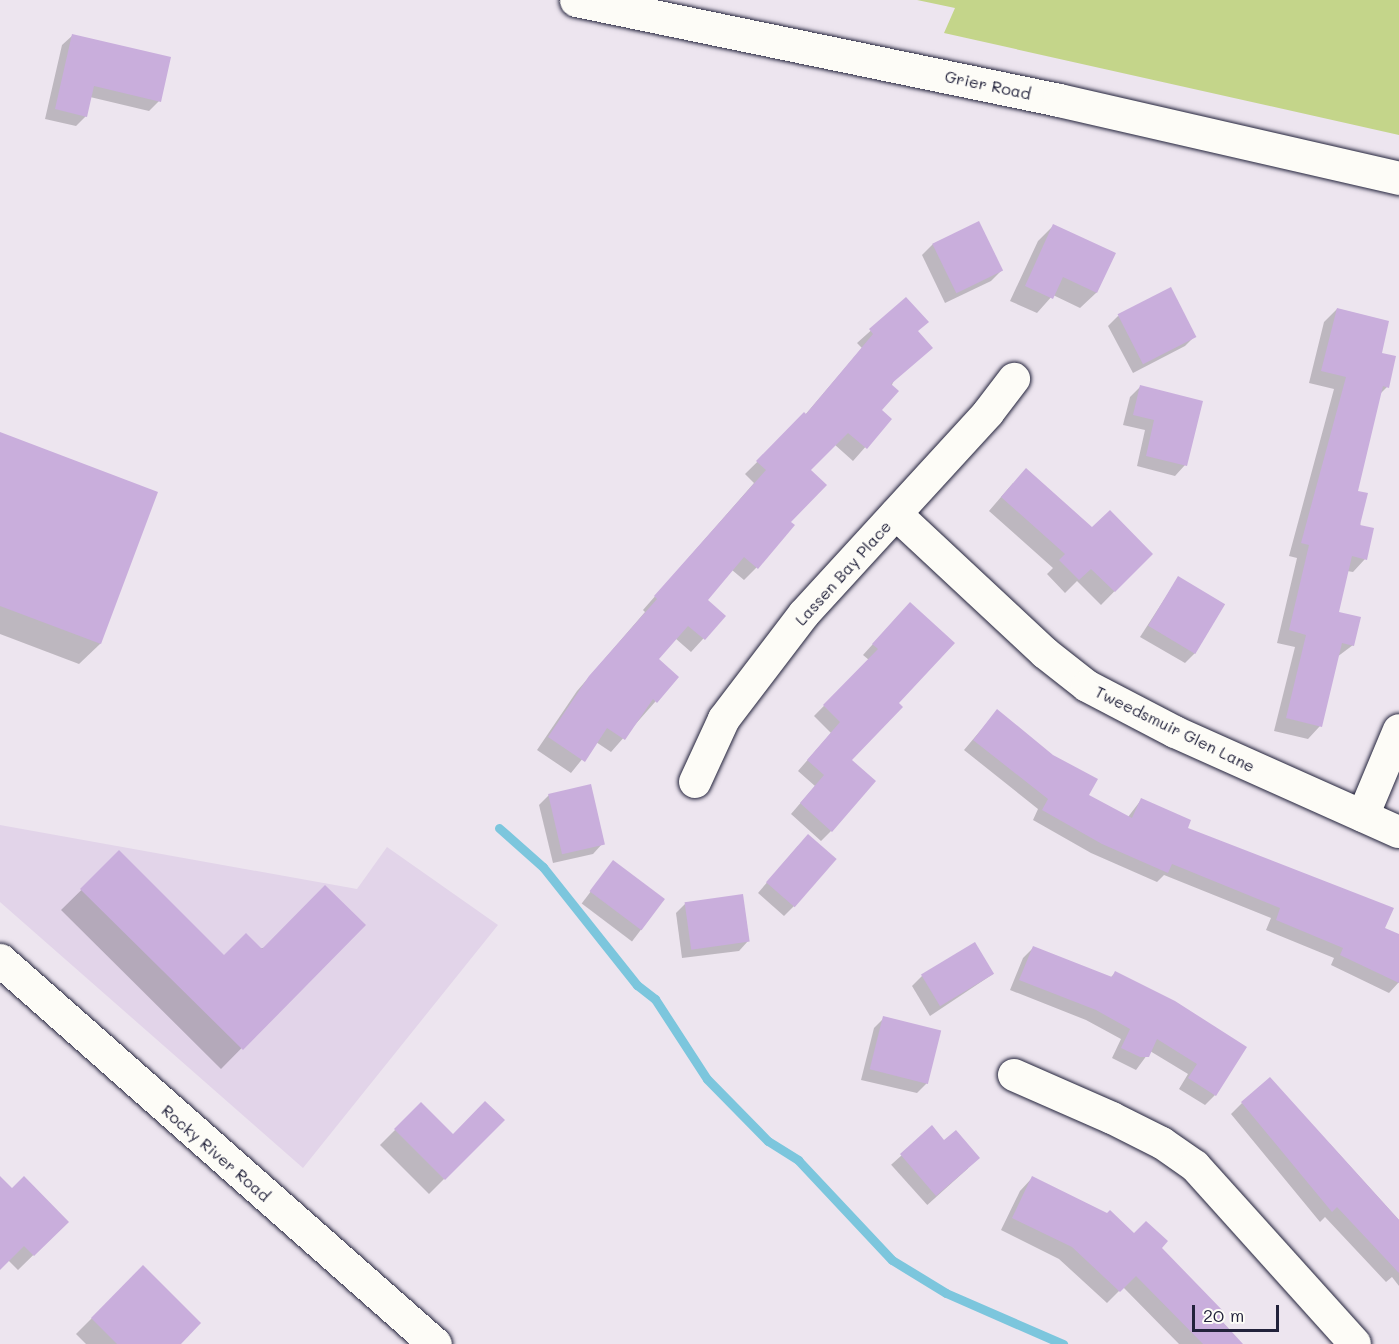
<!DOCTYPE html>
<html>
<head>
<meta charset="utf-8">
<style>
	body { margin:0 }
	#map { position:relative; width:1399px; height:1344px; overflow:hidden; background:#ede5ef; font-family:Mali,sans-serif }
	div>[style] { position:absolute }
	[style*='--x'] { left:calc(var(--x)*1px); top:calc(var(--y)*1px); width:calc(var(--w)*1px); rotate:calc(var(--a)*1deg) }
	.built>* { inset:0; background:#e2d4e9 }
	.green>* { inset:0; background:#c4d58a }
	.shadow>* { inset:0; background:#0003; transform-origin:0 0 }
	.stream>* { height:9px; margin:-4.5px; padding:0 4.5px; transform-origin:4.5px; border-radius:4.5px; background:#7cc6dd }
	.building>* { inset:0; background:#c9aedc; transform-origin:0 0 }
	.roads { filter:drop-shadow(0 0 2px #22223b) drop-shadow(0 0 2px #22223b) }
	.minor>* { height:32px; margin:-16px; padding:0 16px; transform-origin:16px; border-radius:16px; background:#fdfcf7 }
	.tertiary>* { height:33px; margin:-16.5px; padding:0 16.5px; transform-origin:16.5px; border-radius:16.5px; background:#fdfcf7 }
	span { translate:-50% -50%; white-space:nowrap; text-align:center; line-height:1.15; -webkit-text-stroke:4.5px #fdfcf7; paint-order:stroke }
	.street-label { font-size:16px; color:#22223b }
	.scale { position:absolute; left:1192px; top:1305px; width:87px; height:27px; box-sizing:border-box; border:3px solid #22223b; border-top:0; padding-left:8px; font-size:18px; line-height:21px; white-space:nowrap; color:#22223b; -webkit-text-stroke:4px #fdfcf7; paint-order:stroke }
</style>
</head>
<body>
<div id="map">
	<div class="built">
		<div style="clip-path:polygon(0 825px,357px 889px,387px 847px,498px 925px,303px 1168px,0 902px)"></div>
	</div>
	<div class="green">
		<div style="clip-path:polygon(917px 0,1399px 0,1399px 135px,944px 33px,955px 8px)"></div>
	</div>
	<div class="shadow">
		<div style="clip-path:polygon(73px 35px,159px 101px,149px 111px,90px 97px,86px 116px,76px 126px,45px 119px,62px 45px)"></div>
		<div style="clip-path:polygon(978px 223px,1001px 271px,991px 281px,945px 303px,922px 255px,933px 244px)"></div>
		<div style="clip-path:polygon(1053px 226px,1114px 254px,1096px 293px,1080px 308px,1053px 295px,1037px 313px,1010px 301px,1038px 241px)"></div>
		<div style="clip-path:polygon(906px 299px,917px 332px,880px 410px,890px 419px,853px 461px,834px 444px,809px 470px,789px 522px,756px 568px,744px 580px,732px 570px,705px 600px,724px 616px,691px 652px,675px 638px,657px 659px,677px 677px,611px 752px,596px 742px,571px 773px,537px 750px,577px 691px,645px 612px,643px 610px,754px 483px,745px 474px,805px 415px,862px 348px,857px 343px)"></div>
		<div style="clip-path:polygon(1337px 309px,1380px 354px,1387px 387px,1379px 395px,1356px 492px,1365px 559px,1353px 572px,1347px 571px,1337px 613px,1353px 645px,1337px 657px,1320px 726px,1308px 739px,1274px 731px,1295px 647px,1277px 643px,1297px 558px,1289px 556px,1334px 389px,1309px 383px,1324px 322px)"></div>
		<div style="clip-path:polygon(1118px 316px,1195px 336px,1185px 346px,1133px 373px,1108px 326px)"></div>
		<div style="clip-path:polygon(1140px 387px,1185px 465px,1175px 476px,1137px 466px,1145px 430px,1123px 425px,1130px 397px)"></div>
		<div style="clip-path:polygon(0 434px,156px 493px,100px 644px,79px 664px,0 634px)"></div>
		<div style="clip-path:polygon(1013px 483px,1092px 529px,1151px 554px,1101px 605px,1077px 581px,1065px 593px,1047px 574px,1053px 568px,989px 511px)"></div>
		<div style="clip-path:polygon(1178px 578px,1195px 653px,1185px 663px,1140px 637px)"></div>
		<div style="clip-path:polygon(900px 614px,897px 703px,850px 760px,831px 831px,821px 841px,791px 814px,815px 786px,798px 771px,831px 733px,814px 716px,869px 660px,863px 655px)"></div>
		<div style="clip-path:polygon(997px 711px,1087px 795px,1128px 817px,1141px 800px,1186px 829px,1399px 936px,1399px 982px,1389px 993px,1331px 965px,1334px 958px,1266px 930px,1271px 918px,1164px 875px,1157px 882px,1091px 853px,1033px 820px,1038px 809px,964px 750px)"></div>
		<div style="clip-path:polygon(549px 795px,603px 843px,593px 854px,553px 863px,539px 805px)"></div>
		<div style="clip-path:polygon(798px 846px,794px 906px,784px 916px,758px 893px)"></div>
		<div style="clip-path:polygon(119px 853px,224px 957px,363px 925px,221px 1069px,61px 910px)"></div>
		<div style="left:613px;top:862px;width:63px;height:52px;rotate:37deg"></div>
		<div style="clip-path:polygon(686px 903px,749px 940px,739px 951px,682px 958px,676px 913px)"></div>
		<div style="clip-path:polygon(1033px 948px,1110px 978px,1115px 973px,1175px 1002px,1215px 1095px,1205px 1105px,1179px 1089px,1188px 1074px,1150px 1051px,1136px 1070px,1112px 1058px,1121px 1039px,1086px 1020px,1010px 990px,1023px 958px)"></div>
		<div style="clip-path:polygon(993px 974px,930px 1016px,912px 986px,922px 976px)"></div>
		<div style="clip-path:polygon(884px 1018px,927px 1083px,917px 1093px,861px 1080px,874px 1028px)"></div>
		<div style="clip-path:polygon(1242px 1103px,1327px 1147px,1330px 1144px,1399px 1220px,1399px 1286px,1392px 1277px,1386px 1282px,1325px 1217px,1320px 1222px,1231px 1114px)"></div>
		<div style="clip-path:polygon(421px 1104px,453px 1136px,503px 1120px,429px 1194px,380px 1145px)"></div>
		<div style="left:932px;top:1128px;width:54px;height:55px;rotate:48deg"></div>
		<div style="clip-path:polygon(0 1178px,12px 1190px,67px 1222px,18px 1270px,8px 1260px,0 1268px)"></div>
		<div style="clip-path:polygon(1032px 1178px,1160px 1248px,1241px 1344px,1179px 1344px,1123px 1287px,1107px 1303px,1059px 1259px,1001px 1230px,1020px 1191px)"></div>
		<div style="clip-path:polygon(143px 1267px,178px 1344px,86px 1344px,76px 1334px)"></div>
	</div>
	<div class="stream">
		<div style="--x:499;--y:828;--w:59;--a:41.6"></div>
		<div style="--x:543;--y:867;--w:151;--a:51.5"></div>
		<div style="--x:637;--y:985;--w:23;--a:38"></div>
		<div style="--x:655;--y:999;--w:95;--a:57"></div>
		<div style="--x:707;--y:1079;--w:87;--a:45.5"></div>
		<div style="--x:768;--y:1141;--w:36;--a:32"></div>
		<div style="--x:798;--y:1160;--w:137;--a:46.8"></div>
		<div style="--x:892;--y:1260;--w:63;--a:31.4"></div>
		<div style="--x:946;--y:1293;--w:128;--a:23.6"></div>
	</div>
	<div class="building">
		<div style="clip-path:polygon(72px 34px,171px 57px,161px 102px,94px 86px,87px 117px,55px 109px)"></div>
		<div style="left:979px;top:221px;width:55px;height:52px;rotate:64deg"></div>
		<div style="clip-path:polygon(1053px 224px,1116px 253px,1097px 293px,1063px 277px,1053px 299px,1025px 286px)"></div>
		<div style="left:1171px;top:287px;width:56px;height:60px;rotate:63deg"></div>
		<div style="clip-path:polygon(906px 297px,929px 322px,918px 331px,933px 348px,891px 384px,899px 391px,882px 410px,892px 419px,867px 449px,848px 433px,811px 470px,827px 485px,791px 522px,795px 525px,758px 569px,744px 557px,708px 600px,726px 616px,705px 640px,688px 626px,659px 659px,679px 677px,657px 703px,653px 699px,625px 740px,607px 728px,585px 762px,548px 737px,589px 676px,657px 599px,654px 596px,766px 470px,756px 461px,804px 412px,806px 414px,873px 334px,869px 329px)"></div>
		<div style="clip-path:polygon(1337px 308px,1389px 321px,1382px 353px,1396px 356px,1389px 388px,1383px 386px,1358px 491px,1368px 493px,1360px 525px,1374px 528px,1367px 560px,1352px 556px,1339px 612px,1361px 617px,1354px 646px,1342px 643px,1322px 727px,1286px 718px,1306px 635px,1289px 630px,1309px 545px,1301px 543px,1346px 377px,1321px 371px)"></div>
		<div style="clip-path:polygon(1140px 385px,1203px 401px,1187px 466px,1146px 456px,1154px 420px,1133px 415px)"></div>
		<div style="clip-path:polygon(0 432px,158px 492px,101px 644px,0 606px)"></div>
		<div style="clip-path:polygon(1026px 468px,1092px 527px,1110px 510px,1153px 554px,1115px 592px,1091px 569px,1079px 580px,1059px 560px,1065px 554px,1001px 497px)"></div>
		<div style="left:1178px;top:576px;width:55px;height:58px;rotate:31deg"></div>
		<div style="clip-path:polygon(910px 602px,955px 643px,899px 703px,903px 707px,852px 760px,876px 781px,832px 832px,800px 803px,824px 775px,807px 760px,840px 722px,823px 705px,878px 649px,872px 644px)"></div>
		<div style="clip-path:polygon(997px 709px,1053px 755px,1098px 779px,1089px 795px,1132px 818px,1141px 798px,1191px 820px,1188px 828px,1394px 908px,1385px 928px,1399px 934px,1399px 983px,1340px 955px,1343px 948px,1276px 920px,1280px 908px,1172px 864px,1168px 873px,1102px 844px,1042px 810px,1048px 799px,973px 740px)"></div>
		<div style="left:591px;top:784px;width:62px;height:44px;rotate:77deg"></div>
		<div style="left:808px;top:834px;width:38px;height:64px;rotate:41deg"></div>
		<div style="clip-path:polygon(119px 850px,224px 955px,246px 933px,262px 949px,325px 885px,366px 925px,243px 1050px,80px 889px)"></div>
		<div style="left:613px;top:860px;width:65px;height:39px;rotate:37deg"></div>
		<div style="left:743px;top:894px;width:48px;height:59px;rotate:82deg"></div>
		<div style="left:975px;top:942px;width:37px;height:63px;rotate:59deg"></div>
		<div style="clip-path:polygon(1033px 946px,1112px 977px,1115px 971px,1175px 1001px,1247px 1047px,1216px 1096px,1188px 1078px,1197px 1064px,1157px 1039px,1149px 1057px,1140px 1057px,1121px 1048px,1130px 1029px,1096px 1010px,1019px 980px)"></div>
		<div style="left:883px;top:1016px;width:60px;height:55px;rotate:14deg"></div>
		<div style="clip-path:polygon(1270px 1077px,1399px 1220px,1399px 1273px,1337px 1207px,1332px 1212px,1241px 1102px)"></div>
		<div style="clip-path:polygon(485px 1101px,505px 1120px,445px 1180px,394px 1129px,421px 1102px,453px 1134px)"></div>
		<div style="clip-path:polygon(932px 1125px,944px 1140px,956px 1130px,980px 1158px,936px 1196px,900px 1154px)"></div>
		<div style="clip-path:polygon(0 1176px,12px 1188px,24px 1176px,69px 1222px,34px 1256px,24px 1246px,0 1270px)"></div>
		<div style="clip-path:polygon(1032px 1176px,1107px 1213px,1110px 1210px,1134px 1233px,1146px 1221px,1168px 1241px,1162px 1248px,1225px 1313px,1220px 1319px,1243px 1344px,1203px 1344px,1136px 1276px,1120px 1292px,1072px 1247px,1012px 1218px)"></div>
		<div style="clip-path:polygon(143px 1265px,201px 1323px,181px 1344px,117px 1344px,91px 1318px)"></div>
	</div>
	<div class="roads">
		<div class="minor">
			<div style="--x:896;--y:514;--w:204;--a:43"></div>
			<div style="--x:1045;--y:653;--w:53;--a:38.2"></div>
			<div style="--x:1087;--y:686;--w:99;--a:27.6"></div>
			<div style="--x:1175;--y:732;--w:245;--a:24.1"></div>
			<div style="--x:695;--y:782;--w:69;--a:-65.3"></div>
			<div style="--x:724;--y:719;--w:132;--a:-52.7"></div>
			<div style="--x:804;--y:614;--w:273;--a:-47.5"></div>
			<div style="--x:988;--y:413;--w:43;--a:-52.6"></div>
			<div style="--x:1363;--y:816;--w:93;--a:-67.3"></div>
			<div style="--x:1014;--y:1075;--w:107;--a:23.7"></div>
			<div style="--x:1112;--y:1118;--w:56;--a:26.6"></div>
			<div style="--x:1162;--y:1143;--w:40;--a:34.9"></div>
			<div style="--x:1195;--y:1166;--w:239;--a:48"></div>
		</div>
		<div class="tertiary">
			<div style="--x:576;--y:0;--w:493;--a:11.7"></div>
			<div style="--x:1059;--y:100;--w:349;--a:12.9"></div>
			<div style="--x:0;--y:960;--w:580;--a:41.44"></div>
		</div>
	</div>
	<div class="street-label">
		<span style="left:988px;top:85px;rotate:12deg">Grier Road</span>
		<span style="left:843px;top:573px;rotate:-48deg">Lassen Bay Place</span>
		<span style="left:1175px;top:729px;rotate:26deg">Tweedsmuir Glen Lane</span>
		<span style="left:216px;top:1153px;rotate:41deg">Rocky River Road</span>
	</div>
	<div class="scale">20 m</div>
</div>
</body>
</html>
